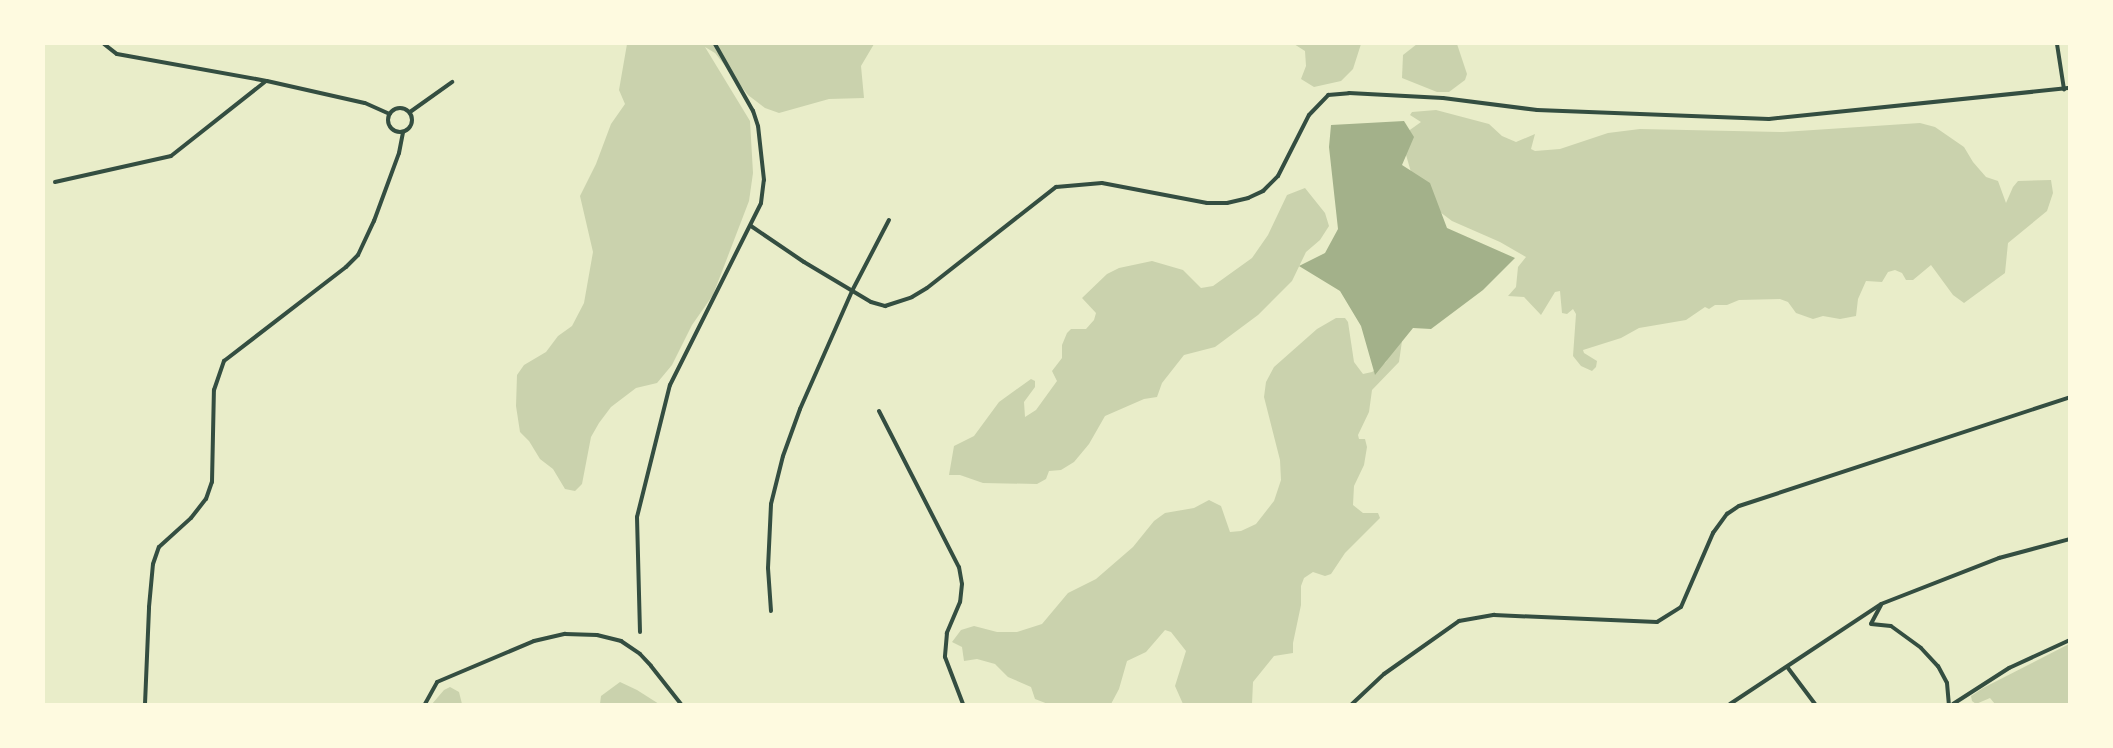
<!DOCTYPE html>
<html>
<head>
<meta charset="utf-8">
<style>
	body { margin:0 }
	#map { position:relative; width:2113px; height:748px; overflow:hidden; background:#e9edc9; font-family:"Asap Condensed",sans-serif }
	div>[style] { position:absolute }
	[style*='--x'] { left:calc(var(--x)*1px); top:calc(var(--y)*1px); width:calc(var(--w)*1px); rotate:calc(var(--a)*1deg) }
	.green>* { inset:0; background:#cad2ad }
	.water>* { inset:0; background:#a3b18a }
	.minor>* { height:4px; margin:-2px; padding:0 2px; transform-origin:2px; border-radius:2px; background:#344e41 }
	.minor>.ring { margin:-2px; padding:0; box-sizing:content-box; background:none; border:4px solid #344e41; border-radius:50% }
	span { translate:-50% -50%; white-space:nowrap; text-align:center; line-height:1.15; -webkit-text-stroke:4.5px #fefae0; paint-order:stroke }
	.frame { position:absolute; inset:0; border:45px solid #fefae0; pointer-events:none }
</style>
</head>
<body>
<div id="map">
	<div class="green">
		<div style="clip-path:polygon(627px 44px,874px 44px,861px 66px,864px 98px,829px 99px,779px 113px,765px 108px,748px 95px,715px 53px,705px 47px,750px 121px,753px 173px,749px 201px,713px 295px,692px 325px,672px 365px,657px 383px,636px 388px,611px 407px,599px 423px,591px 437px,582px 484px,575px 491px,565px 489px,553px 469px,540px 459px,529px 441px,520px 432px,516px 406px,517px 375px,524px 365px,546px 352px,558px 336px,572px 326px,584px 303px,593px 252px,580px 196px,596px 164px,611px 124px,625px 104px,619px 90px)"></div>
		<div style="clip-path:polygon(1294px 44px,1361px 44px,1353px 69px,1341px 81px,1314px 87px,1301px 79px,1306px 66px,1305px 51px)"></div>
		<div style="clip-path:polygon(1417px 44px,1457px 44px,1467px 74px,1465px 80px,1449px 92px,1437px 92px,1402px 78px,1403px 55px)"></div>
		<div style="clip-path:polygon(1436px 110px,1489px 124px,1502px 136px,1516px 142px,1535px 134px,1531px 149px,1535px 151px,1560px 149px,1608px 133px,1640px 129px,1783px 132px,1920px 123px,1935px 127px,1964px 147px,1973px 162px,1986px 177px,1998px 181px,2006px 203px,2013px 187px,2018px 181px,2051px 180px,2053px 193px,2047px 211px,2008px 243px,2005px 273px,1964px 303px,1953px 295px,1931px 265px,1913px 280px,1906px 280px,1902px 273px,1895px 270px,1888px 272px,1882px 282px,1866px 281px,1858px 299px,1856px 316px,1840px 319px,1823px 316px,1813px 319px,1796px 313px,1788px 302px,1780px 299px,1739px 300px,1727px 305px,1715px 305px,1709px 309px,1705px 307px,1686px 320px,1639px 328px,1621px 338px,1583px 350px,1584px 353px,1597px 361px,1596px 367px,1592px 371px,1581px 366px,1573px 356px,1576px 314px,1573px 309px,1567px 314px,1562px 313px,1560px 291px,1555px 292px,1541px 315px,1524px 297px,1508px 296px,1516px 287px,1518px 267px,1526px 257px,1500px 242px,1452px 221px,1440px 212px,1411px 172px,1404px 148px,1407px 132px,1421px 122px,1410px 115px,1412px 112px)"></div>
		<div style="clip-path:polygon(1305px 188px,1325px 213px,1329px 226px,1320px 240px,1306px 252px,1292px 281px,1258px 315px,1215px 347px,1184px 355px,1162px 383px,1157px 397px,1144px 399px,1105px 416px,1089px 444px,1074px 462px,1061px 470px,1049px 471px,1046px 479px,1037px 484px,983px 483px,960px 475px,949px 475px,954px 446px,974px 436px,999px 402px,1031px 379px,1035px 381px,1035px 387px,1024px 402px,1025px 417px,1036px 410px,1057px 381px,1052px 371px,1062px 358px,1062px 345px,1067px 333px,1071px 329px,1086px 329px,1094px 320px,1096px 313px,1082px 298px,1107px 274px,1119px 268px,1152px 261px,1183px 270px,1201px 288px,1213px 286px,1252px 258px,1268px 235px,1287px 195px)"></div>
		<div style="clip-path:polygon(1336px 318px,1345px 318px,1348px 322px,1354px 362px,1363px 374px,1372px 372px,1386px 362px,1395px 337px,1403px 334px,1399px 362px,1372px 390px,1369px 412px,1358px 435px,1359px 439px,1365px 439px,1367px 447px,1364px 465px,1354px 486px,1353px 505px,1363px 513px,1378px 513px,1380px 518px,1345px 553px,1331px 574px,1325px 576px,1313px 572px,1304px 578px,1301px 586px,1301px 605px,1293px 643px,1293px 653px,1274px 656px,1253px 682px,1252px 704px,1183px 704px,1175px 686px,1186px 651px,1171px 632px,1165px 630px,1146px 652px,1127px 661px,1119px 689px,1111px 704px,1048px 704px,1035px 699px,1031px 687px,1008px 677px,995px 664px,977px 659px,964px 661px,962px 647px,952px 642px,961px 630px,974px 626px,997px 632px,1017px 632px,1042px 624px,1068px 593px,1096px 579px,1133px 547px,1154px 521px,1165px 513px,1194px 508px,1209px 500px,1221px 506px,1230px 532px,1241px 531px,1256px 524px,1274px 501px,1281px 480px,1280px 460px,1264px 397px,1266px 382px,1274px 367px,1317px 329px)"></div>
		<div style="clip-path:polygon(2069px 644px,2069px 704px,1995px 704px,1990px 698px,1976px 704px,1972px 701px,1971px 696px,1983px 688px)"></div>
		<div style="clip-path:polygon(620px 682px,637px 690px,659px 704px,600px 704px,601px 696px)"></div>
		<div style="clip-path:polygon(450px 687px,459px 692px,462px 704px,432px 704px,444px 690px)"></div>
	</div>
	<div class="water">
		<div style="clip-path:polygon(1404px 121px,1414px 137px,1402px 165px,1430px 183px,1447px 228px,1515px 258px,1483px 290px,1431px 329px,1413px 328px,1375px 375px,1361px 326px,1340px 291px,1299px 266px,1325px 253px,1338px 229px,1329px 147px,1331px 125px)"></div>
	</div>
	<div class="minor">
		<div style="--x:104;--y:44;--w:16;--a:38"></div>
		<div style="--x:117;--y:54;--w:152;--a:10.2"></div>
		<div style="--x:267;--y:81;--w:100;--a:12.7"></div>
		<div style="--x:365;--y:103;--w:27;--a:24"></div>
		<div style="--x:2057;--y:44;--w:46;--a:81.2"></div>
		<div class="ring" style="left:388px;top:108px;width:20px;height:20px"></div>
		<div style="--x:410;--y:112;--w:52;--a:-35.5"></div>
		<div style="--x:55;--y:182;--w:119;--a:-12.6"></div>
		<div style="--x:171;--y:156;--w:121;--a:-38.3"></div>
		<div style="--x:751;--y:226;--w:64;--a:34.2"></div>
		<div style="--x:804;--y:262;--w:78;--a:30.8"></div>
		<div style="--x:871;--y:302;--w:15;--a:16"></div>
		<div style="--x:885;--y:306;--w:28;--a:-18"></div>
		<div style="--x:912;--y:297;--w:17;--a:-31"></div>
		<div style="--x:927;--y:288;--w:164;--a:-38.1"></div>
		<div style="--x:1056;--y:187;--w:46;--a:-5"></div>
		<div style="--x:1102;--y:183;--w:107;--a:10.8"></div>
		<div style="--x:1207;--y:203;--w:20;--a:0"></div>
		<div style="--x:1227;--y:203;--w:22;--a:-13"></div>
		<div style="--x:1248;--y:198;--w:17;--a:-25"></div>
		<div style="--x:1263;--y:191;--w:21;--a:-45"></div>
		<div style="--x:1278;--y:176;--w:68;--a:-63.1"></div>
		<div style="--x:1309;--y:115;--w:28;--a:-46"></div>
		<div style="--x:1328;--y:95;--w:21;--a:-5"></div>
		<div style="--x:1349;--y:93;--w:94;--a:3"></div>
		<div style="--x:1443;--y:98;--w:95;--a:7.3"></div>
		<div style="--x:1537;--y:110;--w:232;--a:2.2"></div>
		<div style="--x:1769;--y:119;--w:303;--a:-5.9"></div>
		<div style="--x:879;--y:411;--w:175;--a:62.9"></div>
		<div style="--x:959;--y:567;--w:17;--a:80"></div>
		<div style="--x:962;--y:584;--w:18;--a:96"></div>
		<div style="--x:960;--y:602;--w:34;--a:113"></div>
		<div style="--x:947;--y:633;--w:24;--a:95"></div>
		<div style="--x:945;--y:657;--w:50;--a:69"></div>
		<div style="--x:1881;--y:605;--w:21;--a:118"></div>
		<div style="--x:1871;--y:624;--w:20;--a:6"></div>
		<div style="--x:1891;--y:626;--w:37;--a:36"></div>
		<div style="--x:1921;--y:648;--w:25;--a:47"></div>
		<div style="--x:1938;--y:666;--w:19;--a:62"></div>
		<div style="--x:1947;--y:683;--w:21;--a:85"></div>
		<div style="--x:771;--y:611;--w:43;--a:-94"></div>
		<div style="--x:768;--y:568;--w:64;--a:-87.3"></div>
		<div style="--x:771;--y:504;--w:49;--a:-76"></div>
		<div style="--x:783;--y:456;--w:50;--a:-70.1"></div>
		<div style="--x:800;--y:409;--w:129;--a:-66.2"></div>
		<div style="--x:852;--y:291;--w:80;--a:-62.5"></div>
		<div style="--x:640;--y:632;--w:115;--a:-91.5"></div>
		<div style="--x:637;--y:517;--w:136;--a:-76"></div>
		<div style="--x:670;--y:385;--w:203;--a:-63.4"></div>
		<div style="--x:761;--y:203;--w:23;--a:-83"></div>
		<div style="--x:764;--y:180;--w:54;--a:-96.3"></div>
		<div style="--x:758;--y:126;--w:16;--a:-108"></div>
		<div style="--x:753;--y:111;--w:77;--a:-119.6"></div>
		<div style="--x:1788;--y:668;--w:45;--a:53.1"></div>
		<div style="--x:145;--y:704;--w:97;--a:-87.6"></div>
		<div style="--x:149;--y:607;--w:43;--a:-84.7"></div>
		<div style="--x:153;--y:564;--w:18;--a:-71"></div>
		<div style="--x:159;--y:547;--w:43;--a:-42.2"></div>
		<div style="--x:191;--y:518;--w:24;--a:-52"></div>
		<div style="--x:206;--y:499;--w:18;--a:-71"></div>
		<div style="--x:212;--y:482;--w:92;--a:-88.8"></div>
		<div style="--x:214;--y:390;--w:31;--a:-71"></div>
		<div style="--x:224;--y:361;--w:154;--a:-37.6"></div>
		<div style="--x:346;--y:267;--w:17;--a:-45"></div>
		<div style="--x:358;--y:255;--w:38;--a:-65"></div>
		<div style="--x:374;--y:221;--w:72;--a:-69.8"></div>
		<div style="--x:399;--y:153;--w:21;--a:-79"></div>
		<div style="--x:425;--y:704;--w:25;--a:-61"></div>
		<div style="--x:437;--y:682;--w:105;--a:-22.9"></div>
		<div style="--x:534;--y:641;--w:32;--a:-13"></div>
		<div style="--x:565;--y:634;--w:32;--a:2"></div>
		<div style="--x:597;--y:635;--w:25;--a:14"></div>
		<div style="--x:621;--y:641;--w:23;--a:34"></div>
		<div style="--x:640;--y:654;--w:16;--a:47"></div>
		<div style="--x:651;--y:666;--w:48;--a:51.7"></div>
		<div style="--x:1352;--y:704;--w:44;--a:-43.2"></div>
		<div style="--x:1384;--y:674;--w:92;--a:-35.2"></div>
		<div style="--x:1459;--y:621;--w:36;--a:-10"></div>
		<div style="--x:1494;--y:615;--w:163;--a:2.5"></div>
		<div style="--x:1657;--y:622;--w:28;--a:-32"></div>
		<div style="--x:1681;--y:607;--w:81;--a:-66.6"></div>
		<div style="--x:1713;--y:533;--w:24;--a:-54"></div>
		<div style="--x:1727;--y:514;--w:14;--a:-34"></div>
		<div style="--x:1739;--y:506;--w:348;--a:-18.2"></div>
		<div style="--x:1730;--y:704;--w:181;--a:-33.5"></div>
		<div style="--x:1881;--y:604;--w:127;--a:-21.3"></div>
		<div style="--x:1999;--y:558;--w:73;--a:-15"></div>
		<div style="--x:1953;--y:704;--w:67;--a:-32.7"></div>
		<div style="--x:2009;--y:668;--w:67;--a:-24.7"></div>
	</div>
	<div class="frame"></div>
</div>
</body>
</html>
